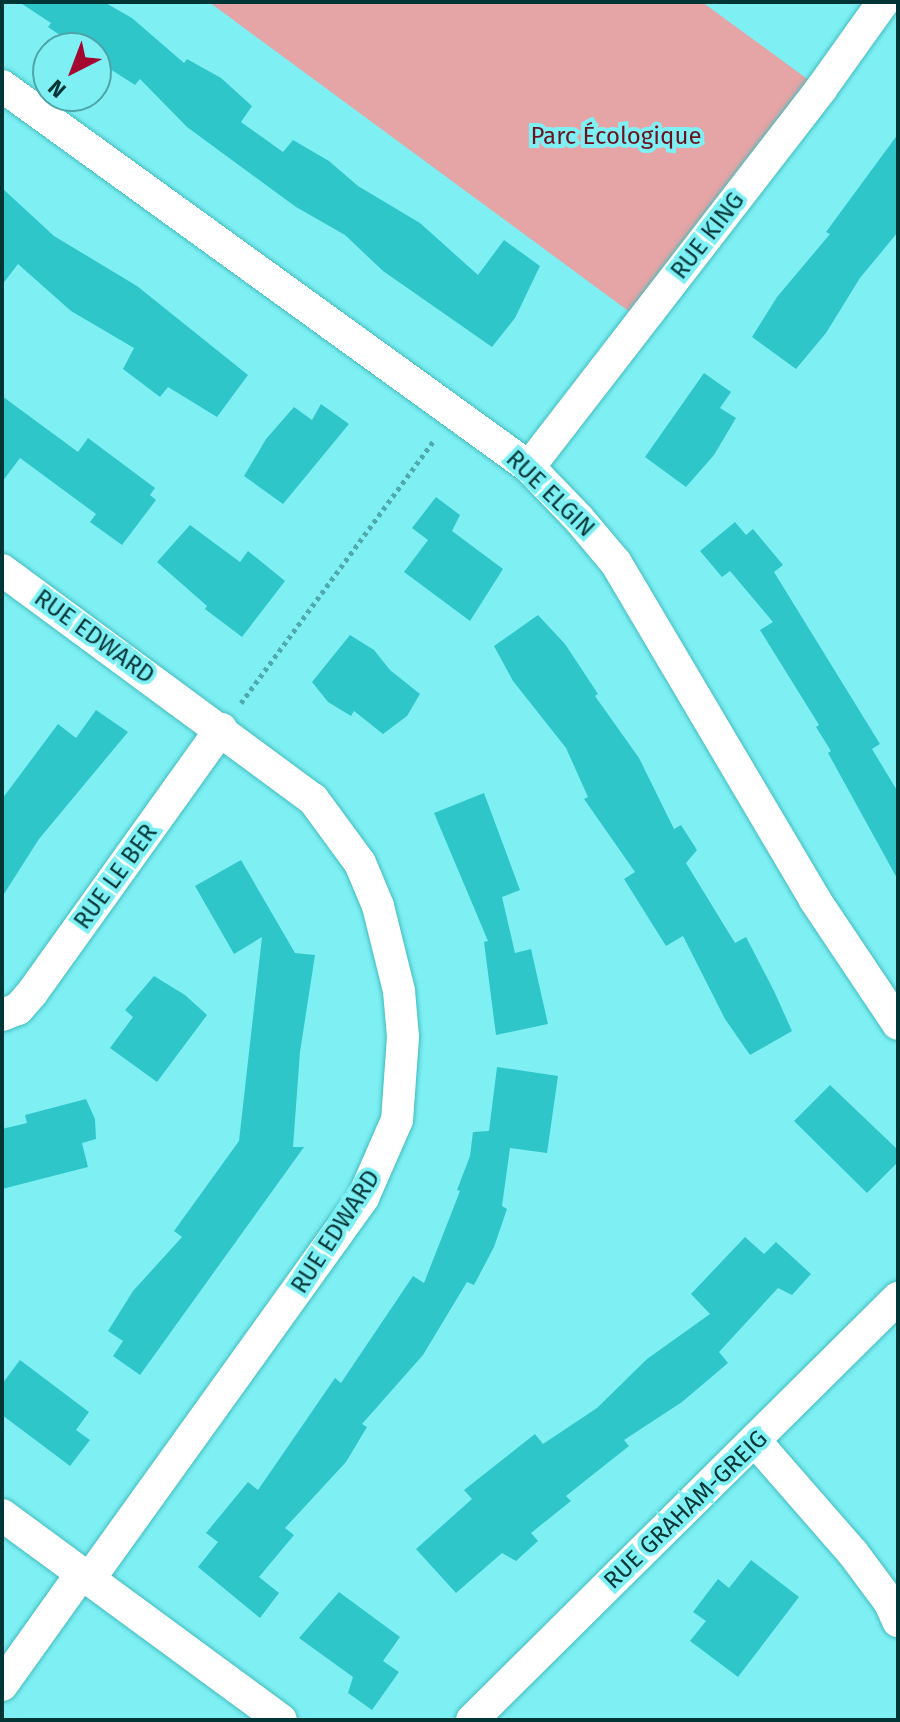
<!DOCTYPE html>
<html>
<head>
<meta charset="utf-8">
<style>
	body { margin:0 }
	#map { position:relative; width:900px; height:1722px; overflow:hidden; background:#7ef0f4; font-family:"Fira Sans",sans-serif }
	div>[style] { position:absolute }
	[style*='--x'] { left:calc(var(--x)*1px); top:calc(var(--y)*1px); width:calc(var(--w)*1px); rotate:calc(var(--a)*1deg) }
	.green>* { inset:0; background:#e5a4a5 }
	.building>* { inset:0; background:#2fc6ca }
	.path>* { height:5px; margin-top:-2.5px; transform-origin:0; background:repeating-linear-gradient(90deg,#4faaad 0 4px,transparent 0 8px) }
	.roads { filter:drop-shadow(0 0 2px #43bbbe) drop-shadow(0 0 2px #43bbbe) }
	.street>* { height:32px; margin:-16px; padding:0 16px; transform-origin:16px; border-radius:16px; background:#fff }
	span { translate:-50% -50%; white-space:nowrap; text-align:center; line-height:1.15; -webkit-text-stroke:8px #7ef0f4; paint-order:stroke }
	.park-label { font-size:24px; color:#691220 }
	.street-label { font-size:24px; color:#003536 }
	.frame { position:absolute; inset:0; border:4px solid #003536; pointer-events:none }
	.north { position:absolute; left:32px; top:32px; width:80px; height:80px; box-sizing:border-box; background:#7ef0f4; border:2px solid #4ca5a8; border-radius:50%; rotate:222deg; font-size:22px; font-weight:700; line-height:32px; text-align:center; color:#003536 }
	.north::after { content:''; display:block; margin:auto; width:28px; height:36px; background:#a3062f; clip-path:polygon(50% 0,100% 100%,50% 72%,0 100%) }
</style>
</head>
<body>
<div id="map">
	<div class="green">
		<div style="clip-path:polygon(209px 2px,702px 2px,821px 89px,642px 321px)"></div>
	</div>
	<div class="building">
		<div style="clip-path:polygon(19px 2px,104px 2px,132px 18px,184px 63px,187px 59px,221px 78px,252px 106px,241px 122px,283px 152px,293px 140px,329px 161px,358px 186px,420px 223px,478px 275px,504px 240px,540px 266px,515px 318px,492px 347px,383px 271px,345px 235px,296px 207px,187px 127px,140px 79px,135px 85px,96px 60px,96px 48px,79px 48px,48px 27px,51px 23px)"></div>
		<div style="clip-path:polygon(898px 134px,898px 232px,860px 278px,826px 333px,796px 369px,752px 337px,777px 297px,830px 234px,826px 232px)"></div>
		<div style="clip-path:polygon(2px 188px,54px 236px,137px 286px,248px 375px,217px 417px,168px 387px,160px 397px,123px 369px,134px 348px,71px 311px,18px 264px,2px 285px)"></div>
		<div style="clip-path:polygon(704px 373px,731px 392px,720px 408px,736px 418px,714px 455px,686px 487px,645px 457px)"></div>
		<div style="clip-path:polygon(2px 396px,78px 452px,88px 438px,155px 488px,150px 495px,156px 500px,122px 545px,90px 522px,96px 514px,20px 458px,2px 482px)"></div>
		<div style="clip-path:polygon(321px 404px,349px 424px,283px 504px,244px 476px,266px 439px,294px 407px,312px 420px)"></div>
		<div style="clip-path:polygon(436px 497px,460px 515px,452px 531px,503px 569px,470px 621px,404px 572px,428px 540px,412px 528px)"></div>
		<div style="clip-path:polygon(735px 522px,746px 535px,753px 529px,783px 565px,774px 572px,880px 744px,872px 749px,898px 792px,898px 880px,828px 753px,831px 751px,816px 727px,819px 725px,760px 630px,773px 622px,730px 571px,722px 577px,700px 551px)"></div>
		<div style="clip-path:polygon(190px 525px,240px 562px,248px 551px,285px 581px,242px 637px,205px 609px,207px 606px,157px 562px)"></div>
		<div style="clip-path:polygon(538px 615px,565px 644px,598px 694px,595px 696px,639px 758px,674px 829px,681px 825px,697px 850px,686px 863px,735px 943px,746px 937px,774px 991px,792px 1031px,750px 1055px,725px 1019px,683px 936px,666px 946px,624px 879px,635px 872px,584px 799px,588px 797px,566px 748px,513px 681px,494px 646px)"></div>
		<div style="clip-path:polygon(350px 635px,374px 650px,390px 670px,420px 694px,407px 716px,383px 734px,354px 711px,351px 716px,328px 702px,312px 682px)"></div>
		<div style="clip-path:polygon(96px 710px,128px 732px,39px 839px,2px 897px,2px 799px,58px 724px,76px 738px)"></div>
		<div style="clip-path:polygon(484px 793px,520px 890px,502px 897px,515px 953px,531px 949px,548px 1024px,496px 1035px,484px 942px,488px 941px,434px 813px)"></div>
		<div style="clip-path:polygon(241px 860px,295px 953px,315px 955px,300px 1052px,293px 1147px,304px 1147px,140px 1375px,113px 1356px,123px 1341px,108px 1331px,133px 1291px,182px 1237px,174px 1231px,239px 1141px,262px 937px,234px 954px,195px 886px)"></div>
		<div style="clip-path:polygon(154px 976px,185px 995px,207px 1015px,157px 1082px,110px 1048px,133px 1017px,125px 1010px)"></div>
		<div style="clip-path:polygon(497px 1067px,558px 1076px,547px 1153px,510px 1148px,502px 1206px,507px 1209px,494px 1247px,474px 1285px,467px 1282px,423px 1355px,362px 1424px,367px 1427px,346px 1462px,285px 1528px,294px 1535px,259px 1577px,279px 1593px,260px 1618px,198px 1567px,218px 1542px,206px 1533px,248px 1482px,258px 1490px,335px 1378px,341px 1383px,413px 1276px,424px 1283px,460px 1191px,457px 1190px,470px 1156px,473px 1132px,489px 1131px)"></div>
		<div style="clip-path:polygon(830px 1085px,898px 1150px,898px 1162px,867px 1193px,794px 1121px)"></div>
		<div style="clip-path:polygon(86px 1099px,95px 1119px,96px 1139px,82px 1143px,88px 1167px,2px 1189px,2px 1129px,27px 1123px,25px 1115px)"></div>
		<div style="clip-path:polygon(745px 1237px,764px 1254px,776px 1242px,811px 1274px,792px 1295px,778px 1288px,719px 1352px,728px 1363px,682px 1402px,624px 1440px,629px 1446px,566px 1496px,571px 1501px,531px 1533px,538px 1541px,516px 1561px,502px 1553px,456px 1593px,416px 1549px,472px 1499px,464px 1490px,535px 1434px,543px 1444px,597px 1408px,647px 1359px,710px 1314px,691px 1294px)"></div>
		<div style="clip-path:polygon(20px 1360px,89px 1412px,76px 1430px,90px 1440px,70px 1466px,2px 1415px,2px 1384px)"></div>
		<div style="clip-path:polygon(751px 1560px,799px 1597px,738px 1677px,690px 1641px,706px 1621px,693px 1612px,718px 1579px,729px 1588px)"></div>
		<div style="clip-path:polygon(339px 1592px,400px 1637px,383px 1661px,399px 1672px,372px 1710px,348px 1693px,353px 1677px,299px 1638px)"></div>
	</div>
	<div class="path">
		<div style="--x:241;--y:703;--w:326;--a:-53.7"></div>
	</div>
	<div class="roads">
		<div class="street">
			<div style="--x:2;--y:86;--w:650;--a:35.87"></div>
			<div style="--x:529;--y:467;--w:72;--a:46.1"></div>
			<div style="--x:579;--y:519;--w:57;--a:49.9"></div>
			<div style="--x:616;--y:563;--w:391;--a:59.4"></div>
			<div style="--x:815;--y:900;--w:149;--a:56.2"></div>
			<div style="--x:529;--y:467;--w:478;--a:-52.3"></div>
			<div style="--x:821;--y:89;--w:107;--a:-54.5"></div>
			<div style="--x:2;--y:570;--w:386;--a:36.4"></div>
			<div style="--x:313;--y:799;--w:79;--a:53.7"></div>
			<div style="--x:360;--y:863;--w:47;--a:67.3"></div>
			<div style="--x:378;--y:906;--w:88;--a:76.1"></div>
			<div style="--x:399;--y:991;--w:46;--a:85"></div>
			<div style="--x:403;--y:1037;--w:83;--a:94.1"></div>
			<div style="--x:397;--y:1120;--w:85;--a:113.6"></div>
			<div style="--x:363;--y:1198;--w:468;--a:125.7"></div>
			<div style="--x:2;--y:1015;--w:17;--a:-21"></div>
			<div style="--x:18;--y:1009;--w:21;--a:-49"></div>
			<div style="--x:32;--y:993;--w:325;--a:-54.4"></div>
			<div style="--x:756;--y:1442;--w:147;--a:48.9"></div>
			<div style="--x:853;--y:1553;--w:62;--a:53.5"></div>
			<div style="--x:890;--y:1603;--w:20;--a:66"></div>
			<div style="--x:2;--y:1515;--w:346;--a:36.3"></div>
			<div style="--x:2;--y:1685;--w:138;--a:-54.5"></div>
			<div style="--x:472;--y:1720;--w:600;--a:-44.73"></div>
		</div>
	</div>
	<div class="park-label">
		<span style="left:616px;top:137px">Parc Écologique</span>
	</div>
	<div class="street-label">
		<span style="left:708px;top:236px;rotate:-52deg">RUE KING</span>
		<span style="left:550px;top:494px;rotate:44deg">RUE ELGIN</span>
		<span style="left:94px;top:637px;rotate:36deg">RUE EDWARD</span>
		<span style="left:116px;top:877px;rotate:-54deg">RUE LE BER</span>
		<span style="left:336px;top:1232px;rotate:-57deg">RUE EDWARD</span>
		<span style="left:686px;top:1510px;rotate:-44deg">RUE GRAHAM-GREIG</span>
	</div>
	<div class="frame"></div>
	<div class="north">N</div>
</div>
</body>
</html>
